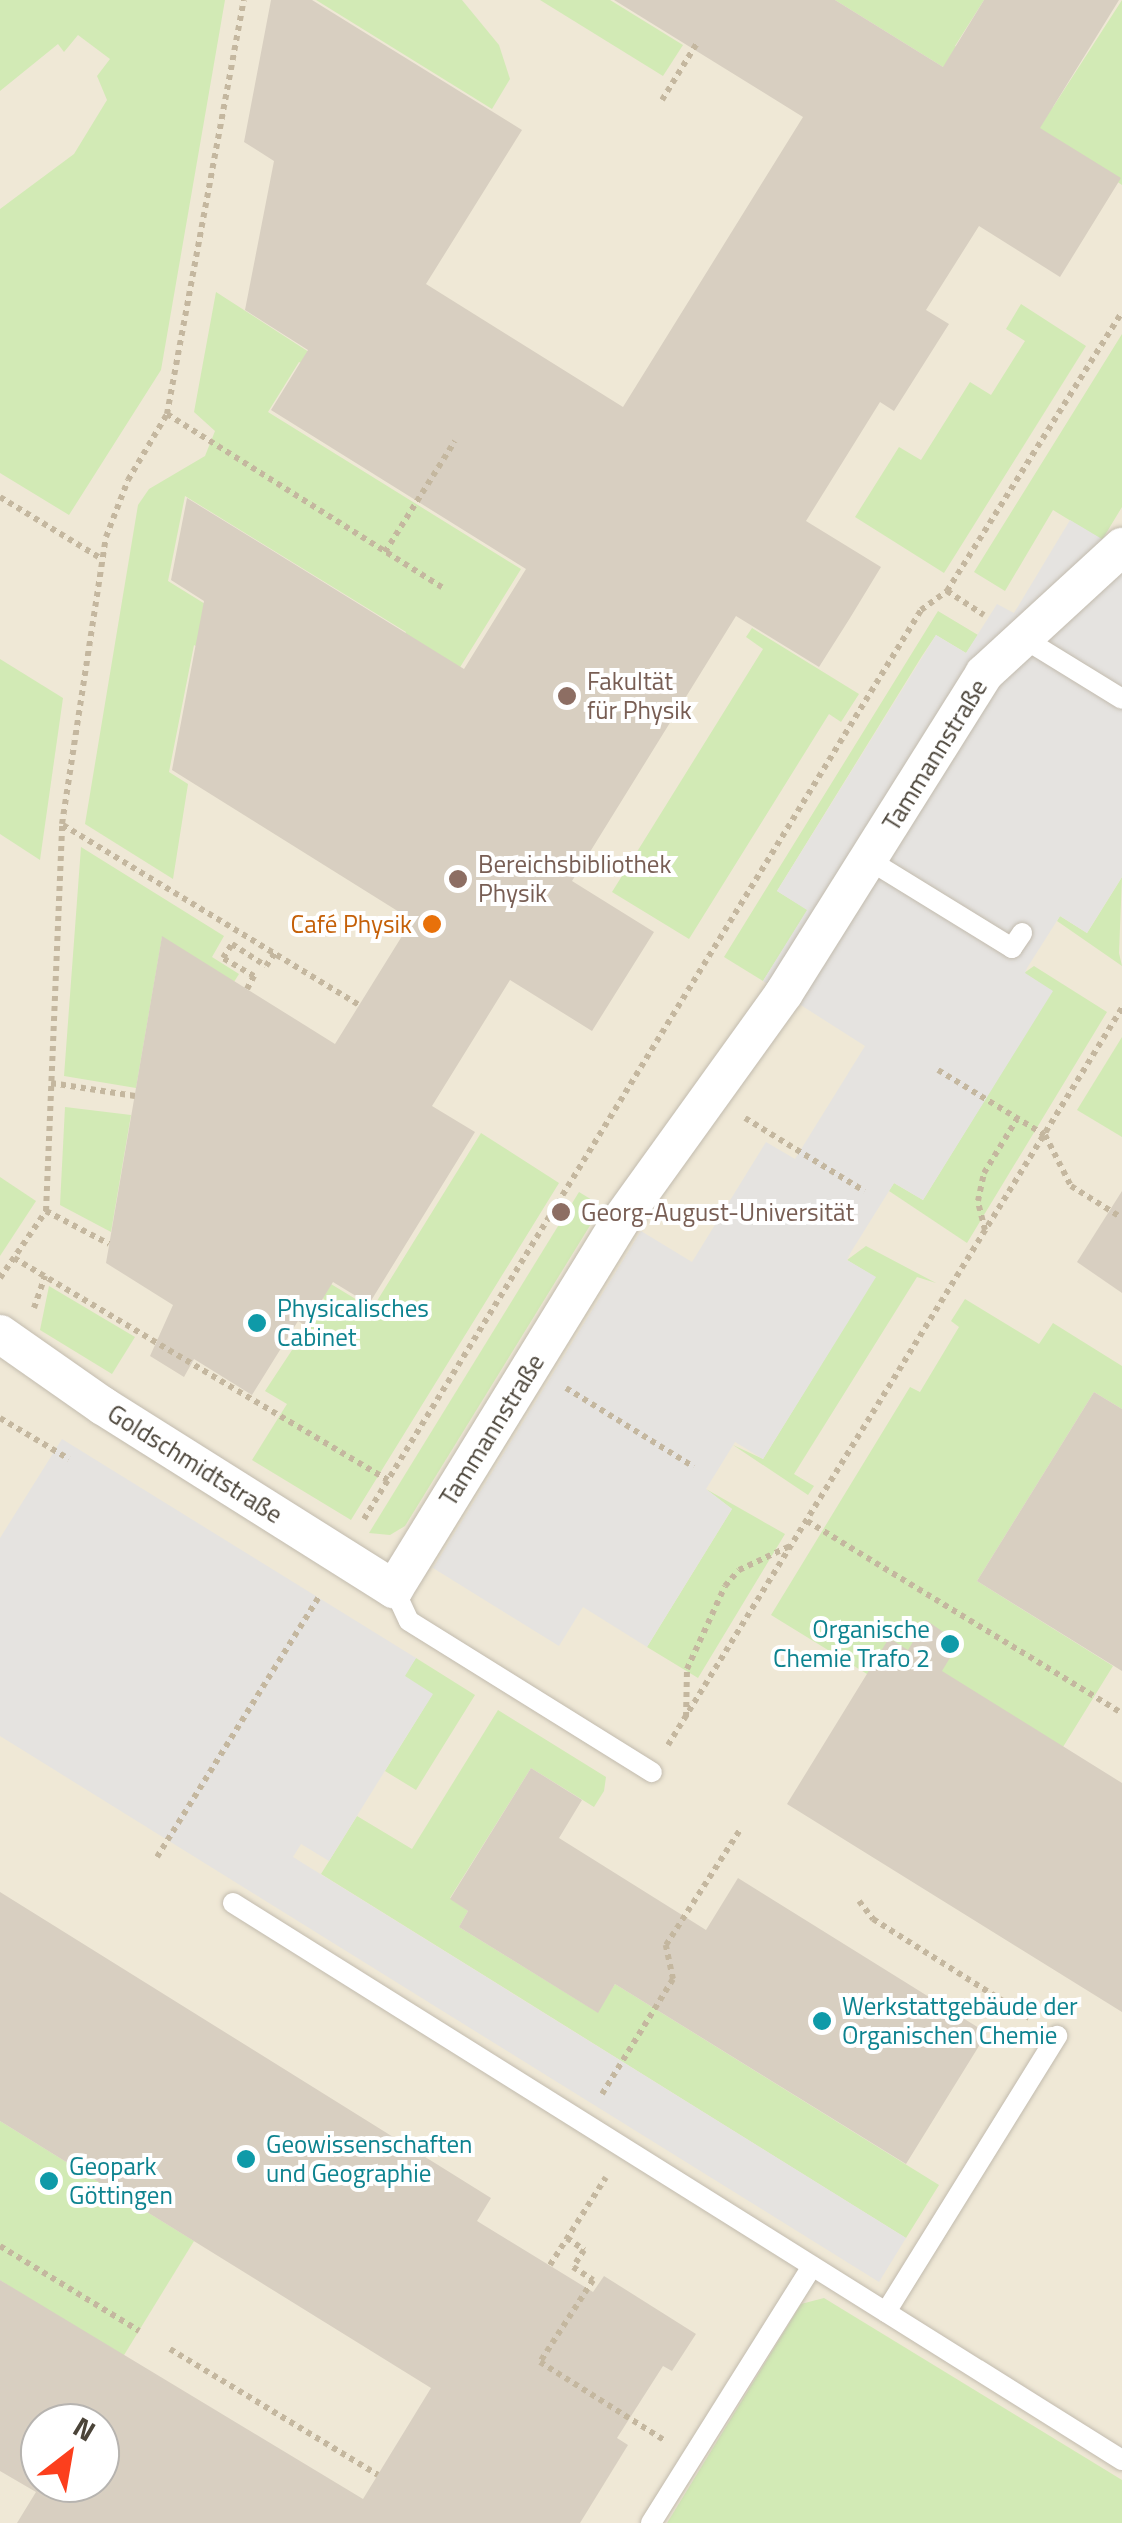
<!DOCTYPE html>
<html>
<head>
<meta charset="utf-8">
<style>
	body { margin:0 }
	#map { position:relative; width:1122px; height:2523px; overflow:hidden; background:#f6f3ec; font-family:"Titillium Web",sans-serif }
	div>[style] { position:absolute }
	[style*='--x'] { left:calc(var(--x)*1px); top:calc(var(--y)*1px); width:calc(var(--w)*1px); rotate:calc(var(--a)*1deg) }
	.education>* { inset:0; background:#efe8d6 }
	.green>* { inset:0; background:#d2eab5 }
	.parking>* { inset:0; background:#e5e3e0 }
	.building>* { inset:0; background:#d8cfc1 }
	.path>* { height:6px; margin-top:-3px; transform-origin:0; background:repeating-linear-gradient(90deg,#c4b79f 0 5px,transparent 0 10px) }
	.roads { filter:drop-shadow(0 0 2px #c2bbae) drop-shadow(0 0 2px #c2bbae) }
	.lane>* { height:20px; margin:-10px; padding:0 10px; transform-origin:10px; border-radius:10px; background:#fff }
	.street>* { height:38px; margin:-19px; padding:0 19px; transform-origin:19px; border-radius:19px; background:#fff }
	.dots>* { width:28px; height:28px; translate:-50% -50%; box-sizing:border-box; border:5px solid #fff; border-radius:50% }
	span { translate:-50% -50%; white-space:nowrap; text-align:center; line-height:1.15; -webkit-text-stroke:8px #fff; paint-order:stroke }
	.education-label { font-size:25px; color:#785e54 }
	.left { translate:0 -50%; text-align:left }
	.street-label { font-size:25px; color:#4b4439 }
	.food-label { font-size:25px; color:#c56008 }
	.right { translate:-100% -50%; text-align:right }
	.culture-label { font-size:25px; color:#0d838f }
	.north { position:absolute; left:20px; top:2403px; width:100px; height:100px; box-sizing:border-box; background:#fff; border:2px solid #b7b4b0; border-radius:50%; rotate:31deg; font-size:28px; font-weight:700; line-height:40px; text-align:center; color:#4b4439 }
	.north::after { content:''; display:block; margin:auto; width:35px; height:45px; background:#fc3f1d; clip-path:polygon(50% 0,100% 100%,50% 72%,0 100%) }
</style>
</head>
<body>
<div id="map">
	<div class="education">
		<div style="clip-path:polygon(evenodd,0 0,1122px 0,1122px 2523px,0 2523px,0 0,40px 2423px,100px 2423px,100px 2483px,40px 2483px,40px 2423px)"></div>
	</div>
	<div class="green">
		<div style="clip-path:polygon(0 0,225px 0,161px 370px,69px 515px,0 473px,0 209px,74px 154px,107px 100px,97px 76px,110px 59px,78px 35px,64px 52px,58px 44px,0 91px)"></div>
		<div style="clip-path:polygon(316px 0,462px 0,499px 45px,510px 79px,492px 109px)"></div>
		<div style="clip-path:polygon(540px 0,610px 0,683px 45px,663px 76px)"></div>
		<div style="clip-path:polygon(835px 0,984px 0,955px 46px,976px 59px,964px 80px)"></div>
		<div style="clip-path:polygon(1122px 0,1122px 185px,1016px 113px,1053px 107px)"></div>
		<div style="clip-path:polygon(216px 292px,312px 354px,306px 365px,299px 362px,268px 412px,521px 569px,408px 751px,363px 703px,406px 632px,185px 496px,168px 581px,218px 612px,210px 654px,194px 645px,169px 772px,188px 784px,173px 879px,85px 824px,138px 505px,149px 489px,205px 456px,215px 431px,194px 412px)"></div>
		<div style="clip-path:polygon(1021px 304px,1086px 346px,944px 573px,855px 517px,899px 447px,921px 460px,970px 382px,991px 395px,1025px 341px,1006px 329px)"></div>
		<div style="clip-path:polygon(1122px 334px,1122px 507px,1102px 540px,1053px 510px,1005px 591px,974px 572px)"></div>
		<div style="clip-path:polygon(938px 611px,978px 635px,966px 653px,936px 635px,922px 656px,777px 891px,808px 910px,763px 981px,724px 957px)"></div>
		<div style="clip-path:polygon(752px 628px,859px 694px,841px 722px,829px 714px,689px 939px,612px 892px,763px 649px,746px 637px)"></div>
		<div style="clip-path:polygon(0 659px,63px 698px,40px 860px,0 834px)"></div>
		<div style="clip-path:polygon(81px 847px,224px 936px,212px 957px,239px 974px,234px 982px,162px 937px,136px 1088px,64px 1076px)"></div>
		<div style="clip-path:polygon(1122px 877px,1119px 953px,1122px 966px,1057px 921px,1060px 916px,1087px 933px)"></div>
		<div style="clip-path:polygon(1034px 966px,1107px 1012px,967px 1243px,889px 1191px,894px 1183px,923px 1200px,1052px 991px,1024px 973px)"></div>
		<div style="clip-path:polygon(1122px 1037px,1122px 1137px,1077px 1110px)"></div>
		<div style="clip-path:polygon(65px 1107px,131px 1115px,111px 1232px,60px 1205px)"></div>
		<div style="clip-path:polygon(481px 1133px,559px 1183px,351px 1520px,252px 1460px,287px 1404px,265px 1391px,325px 1300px,318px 1294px,326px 1281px,372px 1309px)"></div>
		<div style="clip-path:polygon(0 1177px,36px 1201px,0 1256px)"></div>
		<div style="clip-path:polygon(579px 1192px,602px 1206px,405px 1526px,390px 1535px,369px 1533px)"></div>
		<div style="clip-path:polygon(866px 1246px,936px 1283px,917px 1277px,794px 1474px,814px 1486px,808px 1495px,733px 1445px,763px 1459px,875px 1277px,847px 1260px)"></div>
		<div style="clip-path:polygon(49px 1286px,135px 1337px,112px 1374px,40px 1330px)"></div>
		<div style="clip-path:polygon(965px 1299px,1039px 1344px,1053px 1323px,1122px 1366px,1122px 1409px,1094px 1392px,977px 1581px,1113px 1666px,1063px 1747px,867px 1674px,771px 1615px,910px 1387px,920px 1392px,959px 1327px,951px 1321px)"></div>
		<div style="clip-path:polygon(706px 1489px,785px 1534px,698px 1678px,647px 1647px,732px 1509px)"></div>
		<div style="clip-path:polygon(416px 1658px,475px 1695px,416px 1790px,385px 1771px,432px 1695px,404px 1676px)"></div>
		<div style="clip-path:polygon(498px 1710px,606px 1777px,604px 1791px,594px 1807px,531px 1768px,450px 1898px,468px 1911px,459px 1927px,597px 2012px,615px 1984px,939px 2185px,906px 2238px,321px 1874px,357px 1816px,412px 1849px)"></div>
		<div style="clip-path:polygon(0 2121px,194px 2241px,121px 2360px,0 2280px)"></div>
		<div style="clip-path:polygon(824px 2298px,1122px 2480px,1122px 2523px,667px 2523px,801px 2304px)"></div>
	</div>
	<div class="parking">
		<div style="clip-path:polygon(1070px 520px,1122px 551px,1122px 877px,1087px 933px,1060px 916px,1027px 968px,1025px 973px,1053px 991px,923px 1200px,894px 1183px,851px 1252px,847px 1260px,876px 1277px,763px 1459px,735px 1442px,706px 1489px,732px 1509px,647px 1647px,583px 1607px,559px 1646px,433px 1568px,641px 1231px,692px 1262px,766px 1142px,795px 1159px,865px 1046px,763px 981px,807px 910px,777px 891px,936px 635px,966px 653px,997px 604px,1014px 613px)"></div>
		<div style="clip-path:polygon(62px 1439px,416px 1658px,405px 1676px,433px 1694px,391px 1761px,329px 1861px,301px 1844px,293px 1857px,906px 2238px,879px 2282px,0 1736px,0 1538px)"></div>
	</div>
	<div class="building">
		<div style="clip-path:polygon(271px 0,312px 0,522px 130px,426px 284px,623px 407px,803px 117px,614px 0,835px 0,943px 67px,984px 0,1119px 0,1040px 128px,1121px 178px,1060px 277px,979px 226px,926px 310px,949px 324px,894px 411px,880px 402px,806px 521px,881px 567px,850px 618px,819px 667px,736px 616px,572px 881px,654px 932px,592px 1031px,510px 980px,432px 1106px,475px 1132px,369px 1304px,333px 1282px,306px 1326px,298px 1321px,252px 1395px,194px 1359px,184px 1377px,150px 1356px,173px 1305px,106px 1263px,162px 936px,335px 1044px,412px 920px,172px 770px,204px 601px,171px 580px,187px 498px,464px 669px,526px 569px,271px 410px,308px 350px,245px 310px,274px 161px,244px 142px)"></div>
		<div style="clip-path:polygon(1122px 1191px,1122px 1293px,1077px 1262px)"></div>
		<div style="clip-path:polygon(1094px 1392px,1122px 1409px,1122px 1671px,977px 1581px)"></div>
		<div style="clip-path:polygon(926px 1620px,959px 1643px,942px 1671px,1122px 1783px,1122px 2012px,787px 1804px,889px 1638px,908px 1650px)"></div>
		<div style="clip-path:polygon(531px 1768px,582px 1800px,559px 1838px,706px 1930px,738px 1878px,987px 2033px,906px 2164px,615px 1984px,598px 2013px,459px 1927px,468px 1911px,450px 1899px)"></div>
		<div style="clip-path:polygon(evenodd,0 1892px,491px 2198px,477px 2221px,593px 2292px,604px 2276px,696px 2334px,672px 2371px,663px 2366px,617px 2438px,628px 2445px,580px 2523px,17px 2523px,36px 2492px,0 2471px,0 2280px,363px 2499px,431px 2388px,0 2121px,0 1892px,40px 2423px,100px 2423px,100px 2483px,40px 2483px,40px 2423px)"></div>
	</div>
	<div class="path">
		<div style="--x:662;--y:100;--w:67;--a:-58.4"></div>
		<div style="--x:167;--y:414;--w:325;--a:32.2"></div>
		<div style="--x:0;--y:497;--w:119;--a:31.3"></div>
		<div style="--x:385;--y:552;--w:131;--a:-57.8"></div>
		<div style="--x:947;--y:591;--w:44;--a:33"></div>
		<div style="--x:63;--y:825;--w:346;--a:31.3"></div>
		<div style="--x:247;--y:989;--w:15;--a:-62"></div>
		<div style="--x:254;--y:976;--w:36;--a:-150"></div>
		<div style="--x:223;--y:958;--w:17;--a:-57"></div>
		<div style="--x:232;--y:944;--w:40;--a:32.9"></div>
		<div style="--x:266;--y:966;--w:16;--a:-55"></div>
		<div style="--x:938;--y:1070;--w:125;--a:31.3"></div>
		<div style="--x:1045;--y:1135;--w:57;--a:63"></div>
		<div style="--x:1071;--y:1186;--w:57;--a:32"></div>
		<div style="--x:51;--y:1083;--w:85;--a:8.8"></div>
		<div style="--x:745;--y:1118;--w:140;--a:31.5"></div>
		<div style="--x:46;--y:1211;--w:71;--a:27.6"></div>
		<div style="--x:985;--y:1230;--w:30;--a:-104"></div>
		<div style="--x:978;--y:1201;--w:29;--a:-78"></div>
		<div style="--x:984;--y:1173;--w:63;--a:-58.6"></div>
		<div style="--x:14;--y:1258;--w:435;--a:30.7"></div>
		<div style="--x:0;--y:1278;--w:81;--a:-55.5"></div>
		<div style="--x:46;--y:1211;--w:387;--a:-87.6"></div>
		<div style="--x:62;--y:824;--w:290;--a:-81.3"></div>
		<div style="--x:106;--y:537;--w:61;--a:-68.9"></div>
		<div style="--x:128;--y:480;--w:77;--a:-59.4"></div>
		<div style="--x:167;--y:414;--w:421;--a:-79.5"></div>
		<div style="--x:34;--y:1308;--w:34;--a:-71"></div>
		<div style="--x:566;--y:1388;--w:150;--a:31.7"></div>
		<div style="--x:0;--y:1418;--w:80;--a:30.7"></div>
		<div style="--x:364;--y:1519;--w:1066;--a:-58.5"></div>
		<div style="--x:921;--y:610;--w:32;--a:-36"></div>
		<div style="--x:947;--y:591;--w:329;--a:-57.9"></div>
		<div style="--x:807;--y:1521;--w:369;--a:31.4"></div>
		<div style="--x:686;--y:1717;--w:48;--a:-88.8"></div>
		<div style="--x:687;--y:1669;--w:91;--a:-65.4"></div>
		<div style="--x:725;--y:1586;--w:21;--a:-49"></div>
		<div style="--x:739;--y:1570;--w:56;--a:-25.2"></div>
		<div style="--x:668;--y:1745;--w:866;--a:-58.37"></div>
		<div style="--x:157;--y:1857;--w:309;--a:-58.1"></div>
		<div style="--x:859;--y:1901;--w:23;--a:52"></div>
		<div style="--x:873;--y:1919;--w:187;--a:32.3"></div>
		<div style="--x:602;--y:2094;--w:135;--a:-58.3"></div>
		<div style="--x:673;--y:1979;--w:35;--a:-102"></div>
		<div style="--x:666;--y:1945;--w:139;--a:-57.3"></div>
		<div style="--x:567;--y:2238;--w:21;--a:35"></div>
		<div style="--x:584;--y:2250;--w:20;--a:123"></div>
		<div style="--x:573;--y:2267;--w:24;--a:33"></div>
		<div style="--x:593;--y:2280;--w:98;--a:122.9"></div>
		<div style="--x:540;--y:2362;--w:146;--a:32.2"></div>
		<div style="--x:0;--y:2246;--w:163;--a:31.4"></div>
		<div style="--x:550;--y:2265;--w:104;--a:-57.5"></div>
		<div style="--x:170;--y:2349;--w:243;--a:31.2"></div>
	</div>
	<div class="roads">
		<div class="lane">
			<div style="--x:1023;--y:638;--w:116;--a:31.6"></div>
			<div style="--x:869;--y:860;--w:168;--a:31.6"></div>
			<div style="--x:1012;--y:948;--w:18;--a:-56"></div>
			<div style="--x:394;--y:1589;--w:35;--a:65"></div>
			<div style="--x:409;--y:1621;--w:286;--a:31.9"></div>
			<div style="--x:233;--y:1903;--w:1049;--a:32.07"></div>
			<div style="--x:886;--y:2312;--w:325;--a:-58.2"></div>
			<div style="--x:651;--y:2523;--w:303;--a:-57.9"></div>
		</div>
		<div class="street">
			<div style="--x:0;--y:1334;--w:126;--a:35"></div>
			<div style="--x:103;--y:1406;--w:344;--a:32.2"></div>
			<div style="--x:394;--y:1589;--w:433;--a:-58.4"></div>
			<div style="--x:621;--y:1220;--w:279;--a:-54.3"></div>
			<div style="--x:784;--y:993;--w:377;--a:-57.9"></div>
			<div style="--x:984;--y:674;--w:188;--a:-42.6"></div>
		</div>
	</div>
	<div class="dots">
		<div style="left:567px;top:696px;background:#8d6e63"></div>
		<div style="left:458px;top:879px;background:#8d6e63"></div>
		<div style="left:432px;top:924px;background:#e8710a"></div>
		<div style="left:561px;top:1212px;background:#8d6e63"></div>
		<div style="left:257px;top:1323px;background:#0f9aa8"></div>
		<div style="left:950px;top:1644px;background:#0f9aa8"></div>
		<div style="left:822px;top:2021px;background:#0f9aa8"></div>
		<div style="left:246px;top:2159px;background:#0f9aa8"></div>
		<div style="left:49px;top:2181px;background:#0f9aa8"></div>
	</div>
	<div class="education-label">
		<span class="left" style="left:587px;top:696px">Fakultät<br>für Physik</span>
		<span class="left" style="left:478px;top:879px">Bereichsbibliothek<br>Physik</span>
		<span class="left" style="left:581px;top:1212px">Georg-August-Universität</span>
	</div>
	<div class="street-label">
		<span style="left:935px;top:755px;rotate:-58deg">Tammannstraße</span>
		<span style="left:492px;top:1430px;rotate:-58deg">Tammannstraße</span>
		<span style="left:195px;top:1464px;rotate:32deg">Goldschmidtstraße</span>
	</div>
	<div class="food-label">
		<span class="right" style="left:412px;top:924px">Café Physik</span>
	</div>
	<div class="culture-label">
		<span class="left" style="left:277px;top:1323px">Physicalisches<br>Cabinet</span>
		<span class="right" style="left:930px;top:1644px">Organische<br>Chemie Trafo 2</span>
		<span class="left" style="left:842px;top:2021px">Werkstattgebäude der<br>Organischen Chemie</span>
		<span class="left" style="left:266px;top:2159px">Geowissenschaften<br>und Geographie</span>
		<span class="left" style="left:69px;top:2181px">Geopark<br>Göttingen</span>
	</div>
	<div class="north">N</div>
</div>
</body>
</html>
